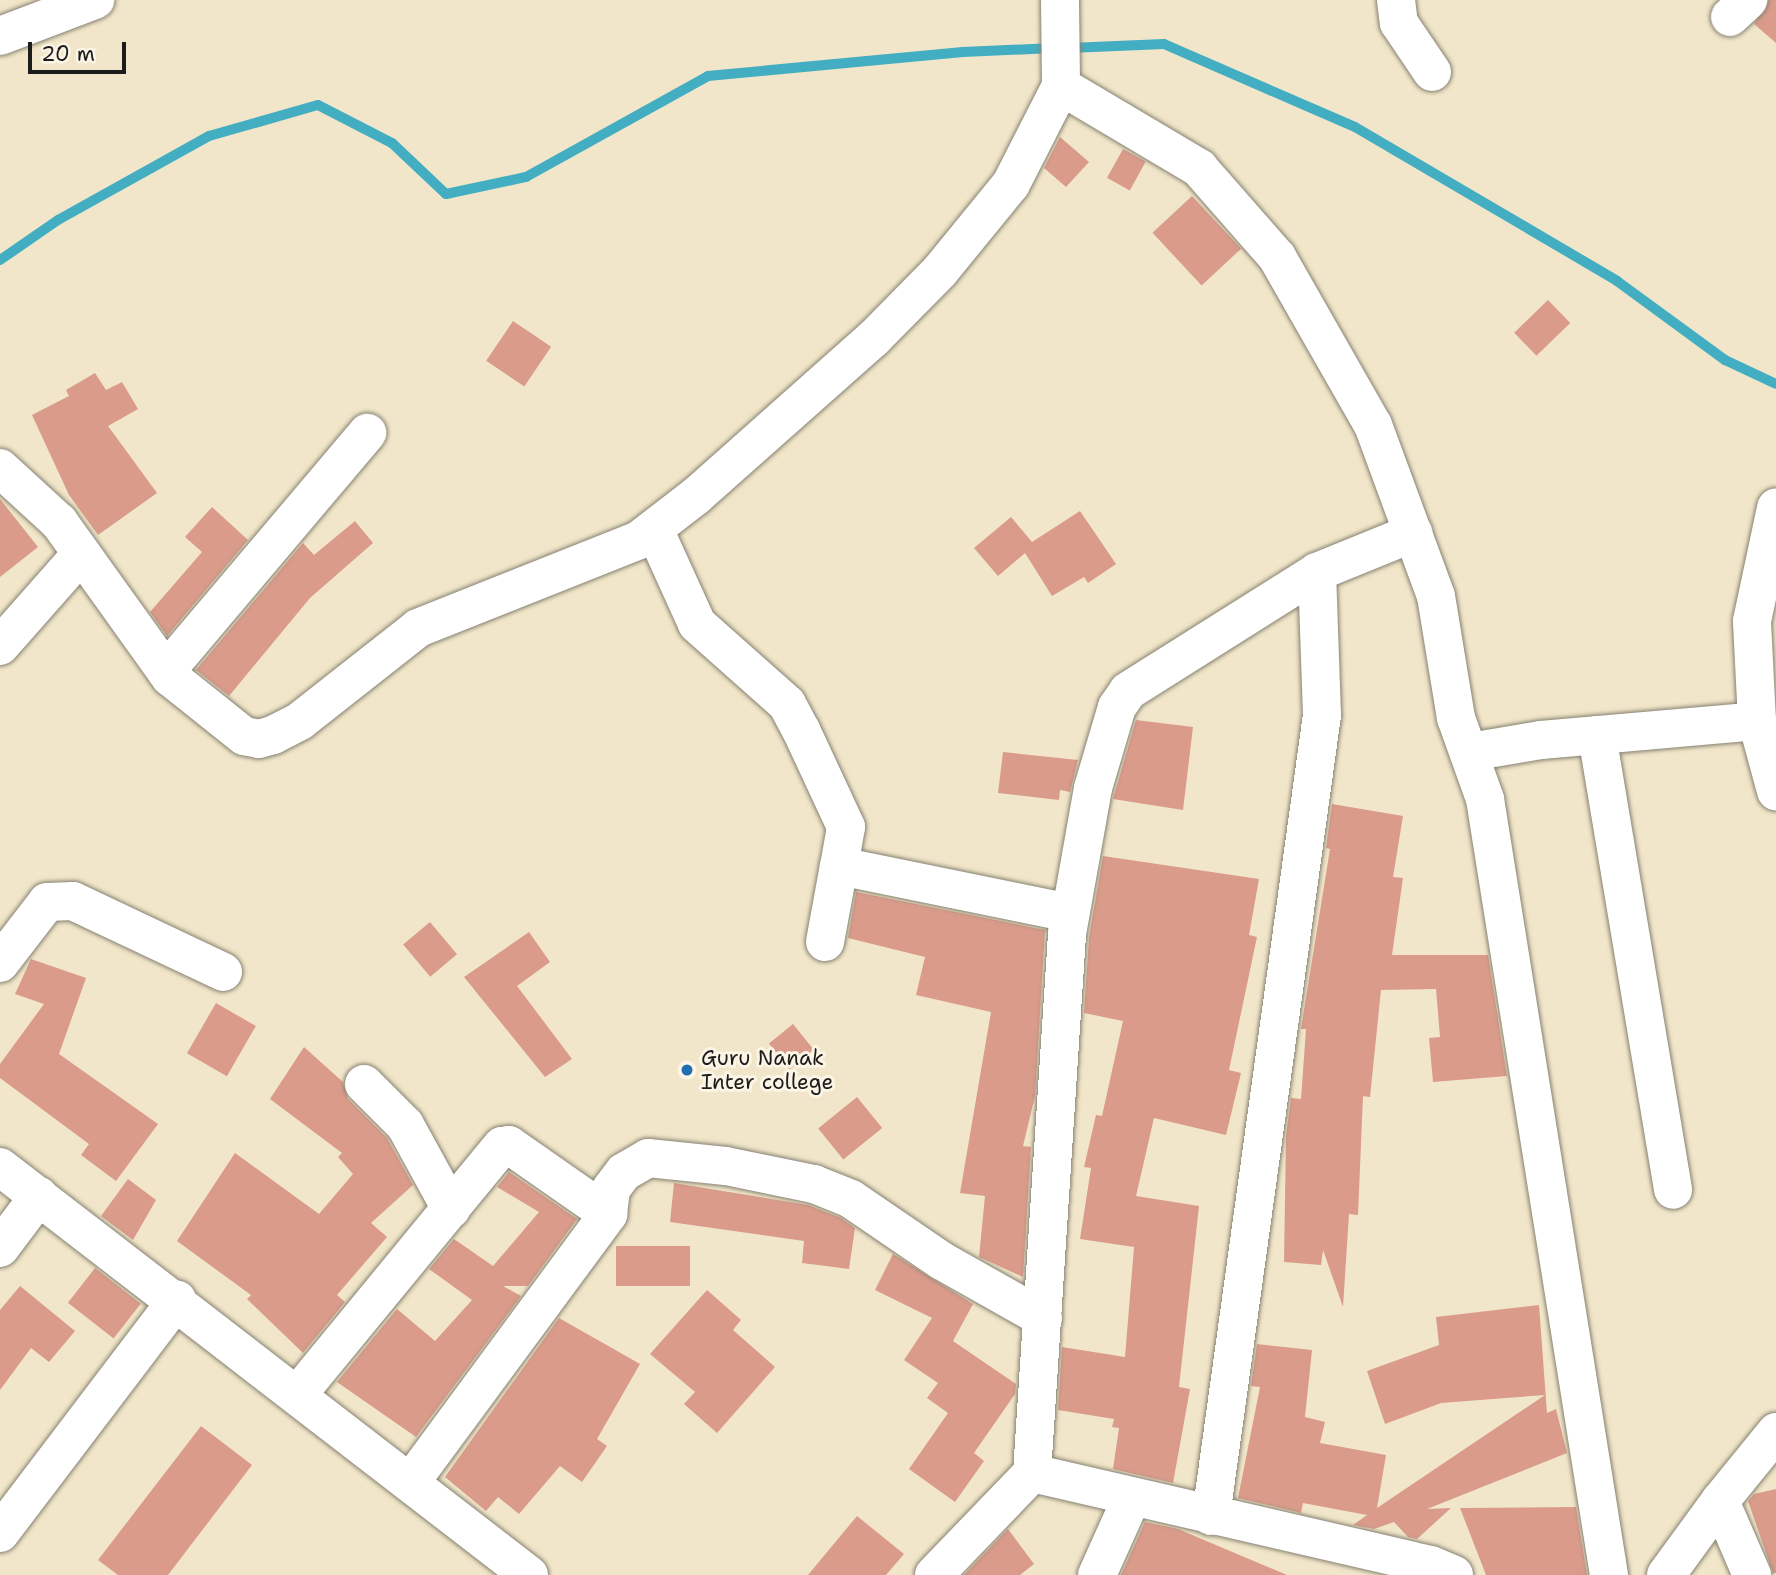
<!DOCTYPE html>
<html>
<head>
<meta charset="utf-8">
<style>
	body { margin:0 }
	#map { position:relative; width:1776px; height:1575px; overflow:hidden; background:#f1e6c9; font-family:"Shantell Sans",sans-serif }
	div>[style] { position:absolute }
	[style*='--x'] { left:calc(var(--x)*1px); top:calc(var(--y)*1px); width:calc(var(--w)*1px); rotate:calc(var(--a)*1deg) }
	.stream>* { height:10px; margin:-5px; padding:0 5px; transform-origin:5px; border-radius:5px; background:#43aec2 }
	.building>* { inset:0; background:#da9b8b; transform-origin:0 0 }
	.roads { filter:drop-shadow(0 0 2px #868172) drop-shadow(0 0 2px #868172) }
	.minor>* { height:38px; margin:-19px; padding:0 19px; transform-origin:19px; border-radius:19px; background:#fff }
	.dots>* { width:19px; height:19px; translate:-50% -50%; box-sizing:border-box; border:4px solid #fcf5e5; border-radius:50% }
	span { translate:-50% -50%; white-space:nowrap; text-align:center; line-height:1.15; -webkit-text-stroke:6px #fcf5e5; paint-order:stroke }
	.poi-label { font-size:21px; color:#1c1c1c }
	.left { translate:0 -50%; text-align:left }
	.scale { position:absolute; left:28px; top:42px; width:98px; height:32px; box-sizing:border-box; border:4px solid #1c1c1c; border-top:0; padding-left:9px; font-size:21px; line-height:24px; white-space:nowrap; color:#1c1c1c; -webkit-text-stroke:5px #fcf5e5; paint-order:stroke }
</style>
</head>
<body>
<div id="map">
	<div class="stream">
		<div style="--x:1069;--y:48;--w:95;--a:-2.4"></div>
		<div style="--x:1164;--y:44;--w:208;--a:23.5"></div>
		<div style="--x:1355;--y:127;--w:304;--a:30.4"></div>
		<div style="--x:1617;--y:281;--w:134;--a:36.2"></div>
		<div style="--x:1725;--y:360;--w:56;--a:25.2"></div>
		<div style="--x:0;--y:260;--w:70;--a:-34.6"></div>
		<div style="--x:58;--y:220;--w:173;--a:-29.1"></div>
		<div style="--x:209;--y:136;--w:113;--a:-15.9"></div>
		<div style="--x:318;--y:105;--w:83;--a:27.2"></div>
		<div style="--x:392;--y:143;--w:74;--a:43.4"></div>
		<div style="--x:446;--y:194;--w:82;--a:-12"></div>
		<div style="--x:526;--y:177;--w:208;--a:-29"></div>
		<div style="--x:708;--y:76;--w:256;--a:-5.4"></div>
		<div style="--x:963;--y:52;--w:91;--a:-2.5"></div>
	</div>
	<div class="building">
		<div style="clip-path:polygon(1769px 0,1776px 0,1776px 43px,1754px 24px)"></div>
		<div style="clip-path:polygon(1060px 137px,1089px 162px,1066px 187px,1044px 168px)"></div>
		<div style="left:1123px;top:149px;width:26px;height:33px;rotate:29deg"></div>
		<div style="left:1192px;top:196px;width:72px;height:54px;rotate:47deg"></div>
		<div style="left:1548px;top:300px;width:32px;height:47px;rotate:46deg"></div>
		<div style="left:513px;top:321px;width:46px;height:48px;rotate:34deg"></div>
		<div style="clip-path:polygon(95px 373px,106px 390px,122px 382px,138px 409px,108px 426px,157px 493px,98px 535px,69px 495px,32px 415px,69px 396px,66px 390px)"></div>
		<div style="clip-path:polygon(0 499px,38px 547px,0 577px)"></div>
		<div style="clip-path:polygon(212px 507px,248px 540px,167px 636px,150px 612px,202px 552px,185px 537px)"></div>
		<div style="clip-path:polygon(1080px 511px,1116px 564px,1088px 583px,1084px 577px,1052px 596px,1025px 553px,998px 576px,974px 548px,1011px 517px,1032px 542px)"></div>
		<div style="clip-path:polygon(355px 521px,373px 543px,310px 598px,229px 696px,196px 670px,303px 543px,314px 555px)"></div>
		<div style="clip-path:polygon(1136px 720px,1193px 727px,1183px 810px,1113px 799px)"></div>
		<div style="clip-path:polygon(1003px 752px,1078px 760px,1070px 792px,1060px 790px,1059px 800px,998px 793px)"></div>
		<div style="clip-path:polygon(1332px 804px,1403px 816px,1393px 877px,1403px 878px,1392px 955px,1488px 955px,1507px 1076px,1433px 1082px,1429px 1038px,1440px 1037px,1436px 989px,1381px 990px,1370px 1097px,1363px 1096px,1358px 1215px,1349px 1214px,1343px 1307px,1323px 1250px,1321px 1265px,1284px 1262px,1286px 1136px,1291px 1098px,1301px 1099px,1306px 1029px,1301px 1029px,1330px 849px,1326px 848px)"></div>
		<div style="clip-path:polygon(1103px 856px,1259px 879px,1249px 935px,1257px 937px,1229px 1070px,1241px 1073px,1226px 1135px,1154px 1118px,1136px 1196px,1199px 1206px,1179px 1387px,1190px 1389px,1173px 1483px,1113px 1469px,1119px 1428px,1112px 1427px,1114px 1419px,1058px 1410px,1062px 1347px,1125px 1357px,1134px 1247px,1080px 1239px,1091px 1168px,1084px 1167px,1096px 1115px,1102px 1116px,1123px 1021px,1084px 1013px,1089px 937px)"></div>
		<div style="clip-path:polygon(856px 892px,1045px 930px,1035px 1096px,1023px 1146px,1031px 1147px,1023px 1277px,979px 1257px,985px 1196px,960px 1193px,991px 1012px,916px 995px,925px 957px,848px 938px)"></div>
		<div style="left:430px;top:922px;width:42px;height:35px;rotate:50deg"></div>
		<div style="clip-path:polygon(529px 932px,550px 962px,517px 986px,572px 1059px,545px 1077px,464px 977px)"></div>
		<div style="clip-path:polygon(31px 959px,86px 978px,59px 1054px,158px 1124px,116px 1181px,81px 1155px,89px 1144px,0 1078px,0 1064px,44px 1004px,15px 994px)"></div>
		<div style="left:216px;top:1003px;width:46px;height:58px;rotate:30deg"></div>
		<div style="left:793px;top:1024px;width:33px;height:31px;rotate:51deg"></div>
		<div style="clip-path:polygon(304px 1047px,343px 1082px,348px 1099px,387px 1138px,413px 1185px,371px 1223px,387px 1237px,337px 1295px,345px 1302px,303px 1353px,247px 1299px,251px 1295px,177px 1241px,235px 1153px,319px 1214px,353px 1174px,338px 1157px,342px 1153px,270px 1099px)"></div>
		<div style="left:857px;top:1097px;width:40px;height:50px;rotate:51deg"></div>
		<div style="clip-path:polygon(509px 1172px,577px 1219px,528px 1286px,503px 1286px,521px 1296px,416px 1437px,337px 1382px,397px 1309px,435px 1341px,472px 1300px,429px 1269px,454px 1239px,493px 1266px,539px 1212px,497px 1187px)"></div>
		<div style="clip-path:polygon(128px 1179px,156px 1200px,133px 1240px,101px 1216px)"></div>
		<div style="clip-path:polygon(674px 1183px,808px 1205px,841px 1218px,855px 1228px,849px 1269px,802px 1263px,804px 1241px,670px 1222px)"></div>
		<div style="left:616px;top:1246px;width:74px;height:40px"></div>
		<div style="clip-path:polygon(893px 1254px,973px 1304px,953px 1341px,1016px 1384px,1015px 1394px,974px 1453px,984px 1461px,955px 1502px,909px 1469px,948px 1413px,927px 1398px,938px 1383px,904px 1360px,932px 1318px,875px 1290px)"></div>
		<div style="left:95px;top:1268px;width:58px;height:44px;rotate:38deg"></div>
		<div style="clip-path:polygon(20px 1286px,75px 1331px,49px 1362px,31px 1348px,0 1390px,0 1310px)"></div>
		<div style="clip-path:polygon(707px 1290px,741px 1320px,733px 1330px,775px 1367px,717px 1433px,684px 1404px,695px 1392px,650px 1354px)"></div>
		<div style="clip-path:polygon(1539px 1305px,1547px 1413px,1556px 1409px,1567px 1453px,1427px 1509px,1451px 1508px,1417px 1539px,1408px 1537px,1394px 1522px,1374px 1529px,1353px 1525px,1367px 1515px,1303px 1503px,1301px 1513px,1238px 1498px,1260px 1387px,1251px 1386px,1257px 1344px,1312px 1350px,1305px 1417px,1325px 1422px,1320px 1443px,1386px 1455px,1377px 1508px,1545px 1395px,1441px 1403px,1385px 1424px,1367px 1371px,1439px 1345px,1436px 1317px)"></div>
		<div style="clip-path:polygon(559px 1318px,640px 1364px,597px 1439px,607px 1446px,582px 1482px,560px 1466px,519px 1514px,498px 1497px,486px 1511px,445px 1477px)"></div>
		<div style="clip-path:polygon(201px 1426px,252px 1465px,168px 1575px,118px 1575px,98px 1560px)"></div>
		<div style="clip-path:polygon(1776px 1489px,1776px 1573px,1773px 1573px,1748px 1501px,1754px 1494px)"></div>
		<div style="clip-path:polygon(1576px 1507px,1587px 1575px,1486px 1575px,1460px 1508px)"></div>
		<div style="clip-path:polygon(857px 1516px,904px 1554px,886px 1575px,808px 1575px)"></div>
		<div style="clip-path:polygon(1145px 1522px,1178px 1529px,1287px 1575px,1121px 1575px)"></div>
		<div style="clip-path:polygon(1008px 1529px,1034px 1564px,1020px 1575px,964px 1575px)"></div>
	</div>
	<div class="roads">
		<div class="minor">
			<div style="--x:1060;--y:0;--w:86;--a:89.3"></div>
			<div style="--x:1061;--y:86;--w:161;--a:30.7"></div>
			<div style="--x:1199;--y:168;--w:118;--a:48.8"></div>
			<div style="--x:1277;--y:257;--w:193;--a:60.3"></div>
			<div style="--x:1373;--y:425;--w:182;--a:69.8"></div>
			<div style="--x:1436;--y:596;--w:124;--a:80.7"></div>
			<div style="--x:1456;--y:718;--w:86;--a:70.3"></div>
			<div style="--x:1485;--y:799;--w:786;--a:80.92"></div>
			<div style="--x:1396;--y:0;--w:23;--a:83"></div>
			<div style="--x:1399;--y:23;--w:59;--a:56"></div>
			<div style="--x:1730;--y:17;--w:25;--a:-43"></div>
			<div style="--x:0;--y:36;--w:102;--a:-20.8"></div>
			<div style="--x:0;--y:468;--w:80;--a:42.5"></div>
			<div style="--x:59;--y:522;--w:191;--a:54.4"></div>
			<div style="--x:170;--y:677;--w:95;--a:38.6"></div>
			<div style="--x:244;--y:736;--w:15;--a:11"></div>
			<div style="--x:259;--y:739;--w:15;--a:-16"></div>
			<div style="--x:273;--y:735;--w:30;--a:-27"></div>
			<div style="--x:300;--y:721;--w:150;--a:-38.2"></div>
			<div style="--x:418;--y:628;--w:238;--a:-21.7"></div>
			<div style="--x:639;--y:540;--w:72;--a:-37.7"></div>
			<div style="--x:696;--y:496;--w:237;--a:-41.6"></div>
			<div style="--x:873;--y:339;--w:95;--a:-45.4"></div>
			<div style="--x:940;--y:271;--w:112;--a:-50.8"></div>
			<div style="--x:1011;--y:184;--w:110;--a:-63"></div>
			<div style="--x:654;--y:529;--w:104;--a:65.6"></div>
			<div style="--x:697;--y:624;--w:120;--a:41.6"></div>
			<div style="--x:787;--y:704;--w:30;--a:62"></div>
			<div style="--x:801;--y:730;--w:107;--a:65.1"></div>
			<div style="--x:846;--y:827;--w:40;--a:100"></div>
			<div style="--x:0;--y:646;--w:123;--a:-48.6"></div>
			<div style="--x:166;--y:671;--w:312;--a:-49.8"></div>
			<div style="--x:1757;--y:721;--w:100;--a:-92.9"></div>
			<div style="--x:1752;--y:621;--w:116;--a:-78"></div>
			<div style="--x:1597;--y:735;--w:461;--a:80.5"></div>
			<div style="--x:1470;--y:752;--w:72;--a:-9.6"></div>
			<div style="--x:1541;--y:740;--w:217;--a:-5"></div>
			<div style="--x:1757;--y:721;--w:73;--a:74.8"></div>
			<div style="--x:825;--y:942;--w:77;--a:-79.6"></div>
			<div style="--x:839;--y:866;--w:236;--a:11.5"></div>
			<div style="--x:0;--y:963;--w:77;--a:-52.4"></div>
			<div style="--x:47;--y:902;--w:26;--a:-2"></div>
			<div style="--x:73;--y:901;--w:166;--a:25.3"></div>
			<div style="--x:364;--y:1084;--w:58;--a:45"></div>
			<div style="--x:405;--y:1125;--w:96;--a:61.3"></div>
			<div style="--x:0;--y:1167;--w:668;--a:37.64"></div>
			<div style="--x:0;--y:1248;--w:65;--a:-53.1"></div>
			<div style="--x:298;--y:1394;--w:321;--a:-50.6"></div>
			<div style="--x:502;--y:1146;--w:7;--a:-8"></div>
			<div style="--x:509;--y:1145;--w:121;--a:34.9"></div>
			<div style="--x:608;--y:1214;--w:25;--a:-83"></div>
			<div style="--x:611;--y:1189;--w:21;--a:-53"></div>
			<div style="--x:624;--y:1172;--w:28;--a:-30"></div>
			<div style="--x:648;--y:1158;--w:78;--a:5.9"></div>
			<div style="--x:726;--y:1166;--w:90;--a:11.6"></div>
			<div style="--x:814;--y:1184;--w:40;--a:22"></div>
			<div style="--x:851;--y:1199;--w:110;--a:34.3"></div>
			<div style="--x:942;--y:1261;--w:116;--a:29.4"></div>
			<div style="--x:1032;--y:1473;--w:409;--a:13"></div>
			<div style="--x:1431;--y:1565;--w:25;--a:23"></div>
			<div style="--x:410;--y:1483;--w:334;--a:-53.6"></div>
			<div style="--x:1720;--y:1501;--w:89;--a:-50.9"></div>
			<div style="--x:1211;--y:1516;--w:809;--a:-82.11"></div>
			<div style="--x:1322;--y:715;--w:143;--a:-92"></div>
			<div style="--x:0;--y:1533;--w:293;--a:-52.8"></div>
			<div style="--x:934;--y:1575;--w:141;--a:-46.1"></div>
			<div style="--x:1032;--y:1473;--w:540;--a:-86.28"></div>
			<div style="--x:1067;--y:934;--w:148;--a:-79.9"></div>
			<div style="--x:1093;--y:788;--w:84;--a:-73.5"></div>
			<div style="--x:1117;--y:707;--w:19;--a:-55"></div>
			<div style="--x:1128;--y:691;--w:223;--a:-32.2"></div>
			<div style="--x:1317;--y:572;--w:104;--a:-22.1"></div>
			<div style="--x:1097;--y:1575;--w:85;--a:-65.8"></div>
			<div style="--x:1666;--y:1575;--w:92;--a:-53.9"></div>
			<div style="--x:1720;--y:1501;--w:81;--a:66.6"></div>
		</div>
	</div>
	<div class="dots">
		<div style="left:687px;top:1070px;background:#1f6fb2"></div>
	</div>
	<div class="poi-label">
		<span class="left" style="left:701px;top:1070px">Guru Nanak<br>Inter college</span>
	</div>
	<div class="scale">20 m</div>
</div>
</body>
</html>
